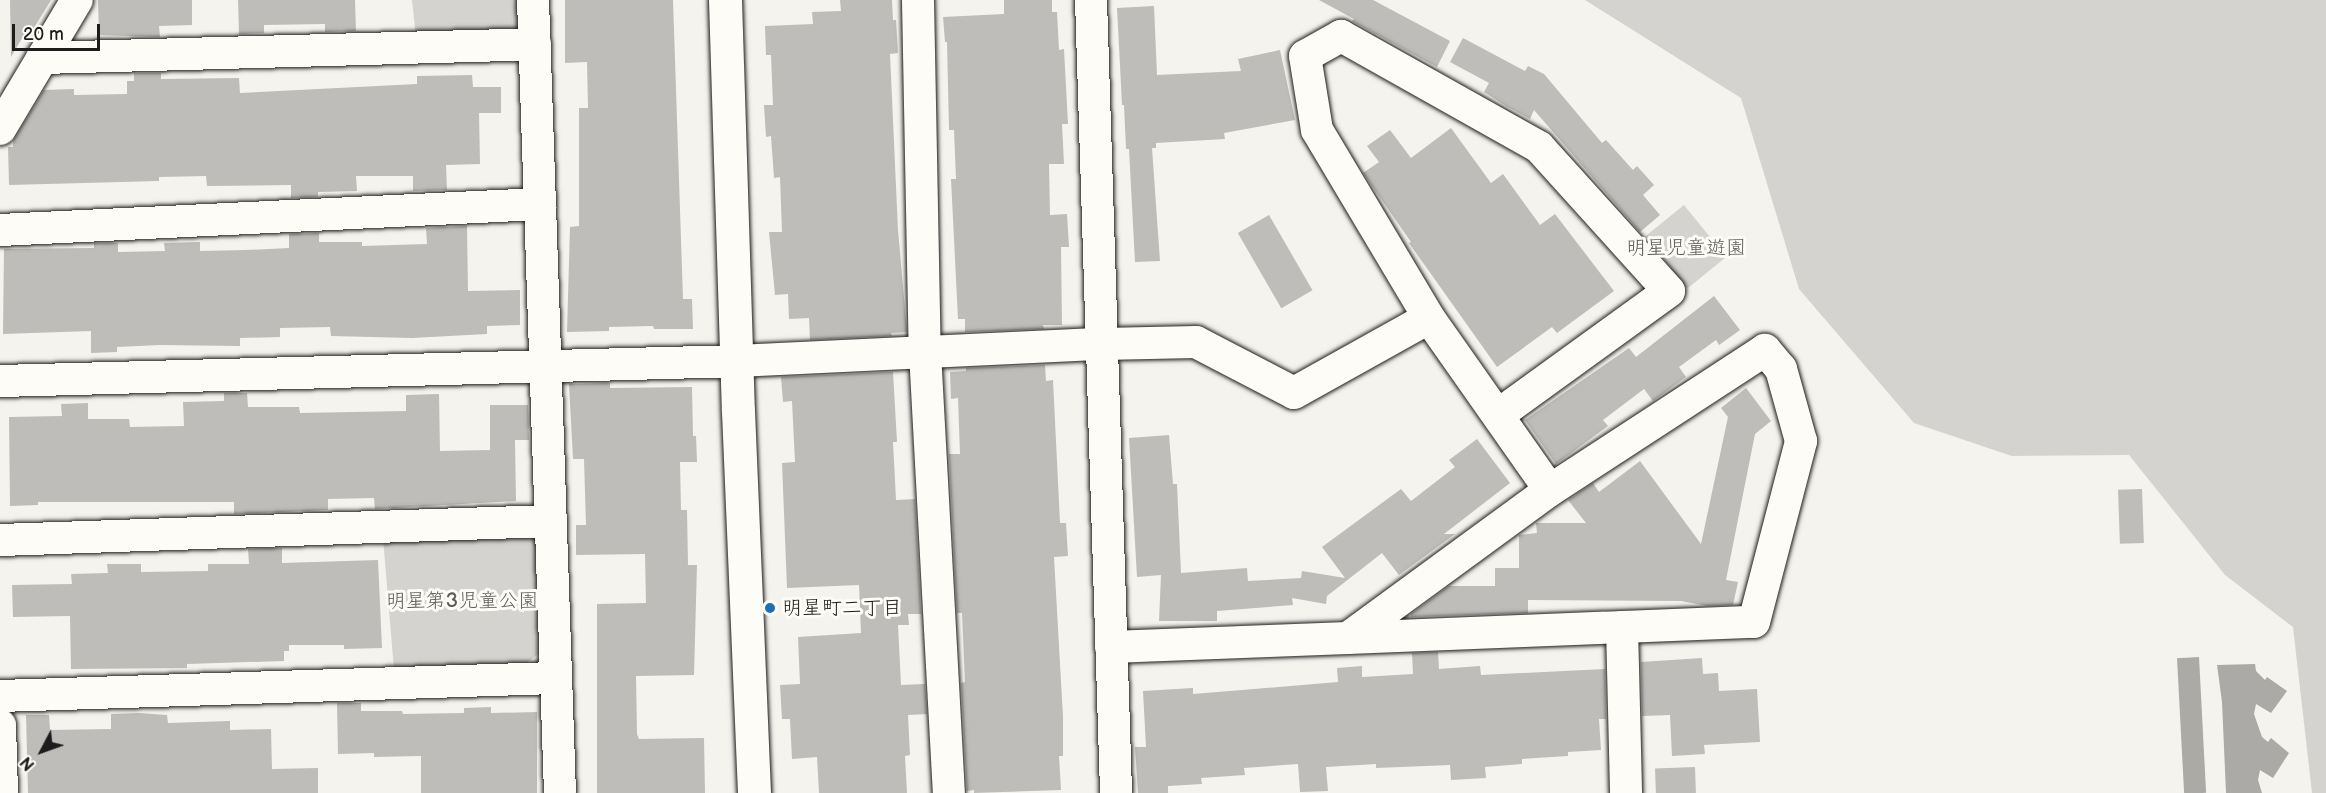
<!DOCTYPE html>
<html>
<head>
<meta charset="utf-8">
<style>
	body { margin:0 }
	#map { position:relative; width:2326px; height:793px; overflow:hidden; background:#f4f3ee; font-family:"Balsamiq Sans","Klee One",sans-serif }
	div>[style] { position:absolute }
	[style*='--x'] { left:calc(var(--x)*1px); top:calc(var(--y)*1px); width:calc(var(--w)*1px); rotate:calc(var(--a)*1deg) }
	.green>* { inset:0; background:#d4d3cf; transform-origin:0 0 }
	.water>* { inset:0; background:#abaaa6; transform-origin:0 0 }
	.building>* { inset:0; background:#bebdba; transform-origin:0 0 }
	.roads { filter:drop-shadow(0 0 2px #1c1c1c) drop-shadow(0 0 2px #1c1c1c) }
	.minor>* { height:32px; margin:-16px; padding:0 16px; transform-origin:16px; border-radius:16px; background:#fdfcf7 }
	.tertiary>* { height:33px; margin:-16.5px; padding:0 16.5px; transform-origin:16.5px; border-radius:16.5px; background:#fdfcf7 }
	.dots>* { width:16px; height:16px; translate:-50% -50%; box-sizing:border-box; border:3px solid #fdfcf7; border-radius:50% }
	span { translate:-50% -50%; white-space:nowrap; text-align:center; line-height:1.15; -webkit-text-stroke:6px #fdfcf7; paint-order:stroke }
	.park-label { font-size:20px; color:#5c5c5b }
	.poi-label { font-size:20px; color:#1c1c1c }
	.left { translate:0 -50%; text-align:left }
	.north { position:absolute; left:12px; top:721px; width:60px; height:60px; -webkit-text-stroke:4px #fdfcf7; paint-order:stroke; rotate:229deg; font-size:16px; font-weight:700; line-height:24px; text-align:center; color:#1c1c1c }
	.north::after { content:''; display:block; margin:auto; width:21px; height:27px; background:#1c1c1c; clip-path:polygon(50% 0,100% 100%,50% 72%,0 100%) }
	.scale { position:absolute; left:12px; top:24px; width:88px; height:27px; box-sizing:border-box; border:3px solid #1c1c1c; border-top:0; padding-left:8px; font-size:18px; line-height:21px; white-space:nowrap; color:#1c1c1c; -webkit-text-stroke:4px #fdfcf7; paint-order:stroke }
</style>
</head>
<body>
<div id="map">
	<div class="green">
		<div style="clip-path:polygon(412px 0,530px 0,530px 23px,513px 35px,416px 37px)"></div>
		<div style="clip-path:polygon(1585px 0,2326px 0,2326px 793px,2312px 793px,2293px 627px,2225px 575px,2129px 455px,2012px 456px,1914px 423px,1799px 289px,1741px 98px)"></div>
		<div style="left:1684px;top:205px;width:67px;height:50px;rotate:51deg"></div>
		<div style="clip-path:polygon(537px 534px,545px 649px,525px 664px,394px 670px,383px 538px)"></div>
	</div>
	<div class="water">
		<div style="left:2199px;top:657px;width:136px;height:22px;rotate:87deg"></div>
		<div style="clip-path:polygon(2255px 664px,2256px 671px,2265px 680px,2267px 677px,2287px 691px,2271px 713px,2256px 704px,2254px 714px,2262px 737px,2268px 742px,2271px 738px,2289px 753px,2273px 778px,2260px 770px,2258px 780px,2262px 793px,2226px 793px,2222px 702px,2217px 665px)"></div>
	</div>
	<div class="building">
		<div style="clip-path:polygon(10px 0,51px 0,32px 31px,28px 28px,11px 57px)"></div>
		<div style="clip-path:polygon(98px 0,192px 0,192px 25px,159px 26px,160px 37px,99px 35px)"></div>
		<div style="clip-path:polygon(238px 0,355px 0,356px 31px,325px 32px,325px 24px,264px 25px,264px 33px,239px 34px)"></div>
		<div style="clip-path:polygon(565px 0,673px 0,683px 299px,692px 299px,693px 329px,654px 329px,653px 326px,609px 327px,609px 331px,567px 332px,570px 227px,579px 226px,579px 108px,588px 108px,587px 62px,565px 63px)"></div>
		<div style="clip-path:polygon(840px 0,892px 0,893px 20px,896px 20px,898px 53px,890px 54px,898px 230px,907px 332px,891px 333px,892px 336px,810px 340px,809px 318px,789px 319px,788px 294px,775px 295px,769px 232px,782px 232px,780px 177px,774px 178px,771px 136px,766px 137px,764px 105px,773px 105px,771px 55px,766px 55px,765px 26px,813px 24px,812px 12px,841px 11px)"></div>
		<div style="clip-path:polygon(1004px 0,1052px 0,1052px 12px,1057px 12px,1059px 50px,1064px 49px,1068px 124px,1062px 124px,1064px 164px,1049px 164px,1050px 215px,1067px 214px,1069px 247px,1061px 247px,1062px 325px,1043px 325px,1044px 329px,965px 332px,965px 319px,958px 319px,951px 179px,956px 179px,954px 130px,949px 130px,947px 42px,945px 42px,943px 17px,1004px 14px)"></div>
		<div style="clip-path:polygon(1319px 0,1373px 0,1450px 41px,1437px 67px,1352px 21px,1354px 19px)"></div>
		<div style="clip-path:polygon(1154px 6px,1157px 75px,1241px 71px,1238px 59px,1280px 50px,1295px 120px,1224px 133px,1225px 139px,1156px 143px,1156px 148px,1152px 148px,1160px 261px,1135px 262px,1129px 149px,1126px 149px,1124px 105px,1122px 105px,1117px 8px)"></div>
		<div style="clip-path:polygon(1463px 38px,1525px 71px,1528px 66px,1544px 74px,1602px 143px,1606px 140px,1633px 170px,1637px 166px,1654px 185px,1643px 195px,1660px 215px,1640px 232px,1534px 110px,1530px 119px,1506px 106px,1484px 92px,1489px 83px,1450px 62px)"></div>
		<div style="clip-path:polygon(134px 73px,161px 73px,161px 79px,239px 78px,240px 93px,417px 84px,417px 76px,472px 75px,473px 87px,501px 87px,501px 113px,479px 113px,480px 164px,446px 165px,447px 190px,413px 191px,413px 176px,356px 176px,357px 191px,318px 192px,318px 197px,291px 198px,291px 185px,207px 186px,206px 176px,159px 177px,159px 181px,9px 185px,8px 147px,13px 147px,13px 141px,44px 90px,74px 89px,74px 95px,127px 94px,127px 81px,134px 81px)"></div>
		<div style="clip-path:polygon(1451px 128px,1491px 183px,1503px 174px,1540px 225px,1555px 214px,1614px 291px,1557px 333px,1552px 327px,1497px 367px,1409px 243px,1411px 242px,1363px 173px,1379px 162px,1367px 146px,1390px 130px,1411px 158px)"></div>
		<div style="left:1269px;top:215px;width:87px;height:36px;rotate:60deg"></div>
		<div style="clip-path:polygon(467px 226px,468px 291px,520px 290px,520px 325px,487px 326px,487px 334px,412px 338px,331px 336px,330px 327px,280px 328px,280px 337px,240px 338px,240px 346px,160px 345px,117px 347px,117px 352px,91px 353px,91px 331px,3px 334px,4px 249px,94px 248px,94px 243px,118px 243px,118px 252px,165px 251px,164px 243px,200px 242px,200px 251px,246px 250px,289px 248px,289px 234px,319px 233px,319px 242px,362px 242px,362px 246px,427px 244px,426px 228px)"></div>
		<div style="clip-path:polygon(1714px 296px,1740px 330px,1719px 345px,1716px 340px,1679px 367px,1686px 377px,1653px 401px,1644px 389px,1603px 420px,1608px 426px,1556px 464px,1525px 420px,1629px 348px,1636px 357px)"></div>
		<div style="clip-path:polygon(1045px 365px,1046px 381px,1053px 380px,1060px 523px,1066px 523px,1068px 556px,1054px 557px,1063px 717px,1063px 756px,1059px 756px,1061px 790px,974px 793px,974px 790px,967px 791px,961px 683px,965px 682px,962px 613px,957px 613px,949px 454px,960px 454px,958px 398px,951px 399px,950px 372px,966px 371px,966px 368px)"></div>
		<div style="clip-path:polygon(893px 372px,897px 442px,893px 442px,896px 500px,915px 499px,921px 614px,908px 614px,909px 625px,898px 625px,901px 685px,925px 684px,927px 714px,908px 715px,910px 755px,905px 756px,907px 793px,819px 793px,817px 757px,792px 759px,790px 719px,782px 719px,780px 685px,800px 684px,798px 637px,861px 633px,859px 585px,787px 588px,782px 463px,795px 462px,792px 401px,783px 402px,781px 377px)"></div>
		<div style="clip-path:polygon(610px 383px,610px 388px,692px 387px,693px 436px,696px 436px,697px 462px,680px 462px,681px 510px,687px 510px,688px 565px,697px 565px,694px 675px,636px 676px,637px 734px,639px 739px,704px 738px,705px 793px,597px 793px,597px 604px,646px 603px,645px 554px,576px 555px,576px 525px,586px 525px,584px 459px,573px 459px,569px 384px)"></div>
		<div style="clip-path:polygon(1746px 388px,1771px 421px,1755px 434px,1726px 580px,1738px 582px,1733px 605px,1707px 606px,1681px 601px,1528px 600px,1528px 613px,1411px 617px,1411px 614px,1449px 586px,1495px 586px,1495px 568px,1519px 568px,1519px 535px,1537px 533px,1536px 523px,1586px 523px,1568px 500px,1593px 483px,1599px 492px,1640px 461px,1701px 544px,1728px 417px,1721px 408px)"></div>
		<div style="clip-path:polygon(224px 393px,247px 393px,248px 407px,299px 407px,300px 413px,406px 411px,406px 395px,439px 394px,440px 451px,490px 450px,490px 405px,528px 405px,529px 440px,515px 440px,516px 501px,375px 509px,374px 498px,328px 499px,328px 510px,234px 514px,234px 502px,38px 502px,38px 505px,10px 506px,9px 417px,62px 416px,61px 404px,88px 403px,88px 419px,129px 419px,130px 427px,184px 426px,183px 402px,224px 401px)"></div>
		<div style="clip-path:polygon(1169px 435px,1173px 484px,1177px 484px,1181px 573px,1247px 568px,1248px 581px,1301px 578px,1302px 571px,1345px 578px,1322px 547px,1401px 489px,1411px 501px,1455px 467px,1449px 460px,1477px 439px,1510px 483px,1444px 534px,1455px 534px,1399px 575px,1382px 553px,1327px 596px,1326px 604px,1292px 598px,1293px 605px,1217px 611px,1217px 621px,1159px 621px,1161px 575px,1137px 577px,1129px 438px)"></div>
		<div style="left:2142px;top:489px;width:54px;height:24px;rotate:88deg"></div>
		<div style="clip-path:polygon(282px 548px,282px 563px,378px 560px,382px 648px,344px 649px,344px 645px,289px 645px,289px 651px,284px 651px,284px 661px,187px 664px,187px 668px,71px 669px,70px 616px,13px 617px,12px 585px,72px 584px,71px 574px,108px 573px,107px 564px,141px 564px,141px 572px,208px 571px,208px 564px,249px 564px,248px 549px)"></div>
		<div style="clip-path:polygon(1438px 652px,1439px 669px,1480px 666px,1481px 675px,1605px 669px,1606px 719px,1599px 719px,1601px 750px,1568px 752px,1568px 756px,1522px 759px,1522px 764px,1485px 767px,1486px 778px,1451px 780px,1450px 765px,1376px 768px,1376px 764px,1326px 767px,1328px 791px,1300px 792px,1298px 764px,1244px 768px,1245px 775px,1201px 778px,1202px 784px,1168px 786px,1168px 793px,1138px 793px,1135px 747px,1146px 747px,1143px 691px,1193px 688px,1193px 694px,1338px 682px,1337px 668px,1362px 666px,1362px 677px,1413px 674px,1412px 653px)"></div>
		<div style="clip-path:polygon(1702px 658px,1703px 674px,1718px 673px,1719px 691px,1757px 689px,1760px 742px,1704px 745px,1705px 754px,1672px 756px,1670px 715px,1642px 716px,1641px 662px)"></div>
		<div style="clip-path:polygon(337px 703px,361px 703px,361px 711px,402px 711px,403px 714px,464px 713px,464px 708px,491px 707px,491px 713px,537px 712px,537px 793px,421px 793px,421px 756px,374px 757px,374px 753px,338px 754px)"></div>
		<div style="clip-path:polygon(139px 713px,167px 715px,168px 723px,230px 721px,230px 730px,271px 729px,272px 769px,318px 768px,318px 793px,28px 793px,26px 715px,49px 715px,50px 730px,111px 729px,111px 714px)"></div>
		<div style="left:1695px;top:767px;width:26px;height:40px;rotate:88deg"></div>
	</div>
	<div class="roads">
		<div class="minor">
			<div style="--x:533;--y:0;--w:793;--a:88.05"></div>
			<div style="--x:918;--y:0;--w:352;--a:88.9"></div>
			<div style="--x:925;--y:352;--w:442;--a:86.9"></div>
			<div style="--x:1091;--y:0;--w:793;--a:88.19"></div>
			<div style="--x:42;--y:58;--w:493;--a:-1.6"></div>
			<div style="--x:0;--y:129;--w:150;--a:-59.2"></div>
			<div style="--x:0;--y:230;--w:541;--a:-2.76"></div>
			<div style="--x:0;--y:381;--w:737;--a:-1.55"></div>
			<div style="--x:737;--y:361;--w:365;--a:-2.7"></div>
			<div style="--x:1102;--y:344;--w:94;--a:-1.2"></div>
			<div style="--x:1196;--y:342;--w:110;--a:27.5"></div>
			<div style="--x:1294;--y:393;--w:154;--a:-29.1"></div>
			<div style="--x:1498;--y:415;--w:211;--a:-35.9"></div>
			<div style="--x:1669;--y:291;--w:194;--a:-132.1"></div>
			<div style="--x:1539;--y:147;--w:227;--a:-150.7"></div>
			<div style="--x:1341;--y:36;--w:41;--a:150.9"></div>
			<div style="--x:1305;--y:56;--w:75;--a:80.8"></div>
			<div style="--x:1317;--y:130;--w:219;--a:59.2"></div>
			<div style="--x:1429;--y:318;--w:210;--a:54.9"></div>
			<div style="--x:0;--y:540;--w:550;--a:-1.98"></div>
			<div style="--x:1622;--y:627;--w:166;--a:88.6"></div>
			<div style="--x:1111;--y:647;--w:237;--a:-2.2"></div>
			<div style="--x:1348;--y:638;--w:406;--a:-2.3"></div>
			<div style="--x:1754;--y:622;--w:187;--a:-75.4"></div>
			<div style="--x:1801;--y:441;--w:75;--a:-105.5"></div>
			<div style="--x:1781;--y:369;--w:25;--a:-130"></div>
			<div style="--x:1765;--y:350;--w:257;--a:146.9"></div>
			<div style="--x:1550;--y:490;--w:250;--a:143.8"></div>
			<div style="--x:0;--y:696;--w:555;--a:-1.86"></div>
			<div style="--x:0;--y:725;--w:68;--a:88.3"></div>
		</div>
		<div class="tertiary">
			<div style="--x:725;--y:0;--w:411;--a:88.2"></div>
			<div style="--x:738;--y:411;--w:382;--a:87.6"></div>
		</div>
	</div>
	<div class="dots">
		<div style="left:770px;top:608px;background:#1f6fb2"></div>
	</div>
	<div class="park-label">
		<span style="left:1686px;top:248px">明星児童遊園</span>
		<span style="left:462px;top:601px">明星第3児童公園</span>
	</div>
	<div class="poi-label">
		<span class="left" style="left:782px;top:608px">明星町二丁目</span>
	</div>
	<div class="north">N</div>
	<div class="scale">20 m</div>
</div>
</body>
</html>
